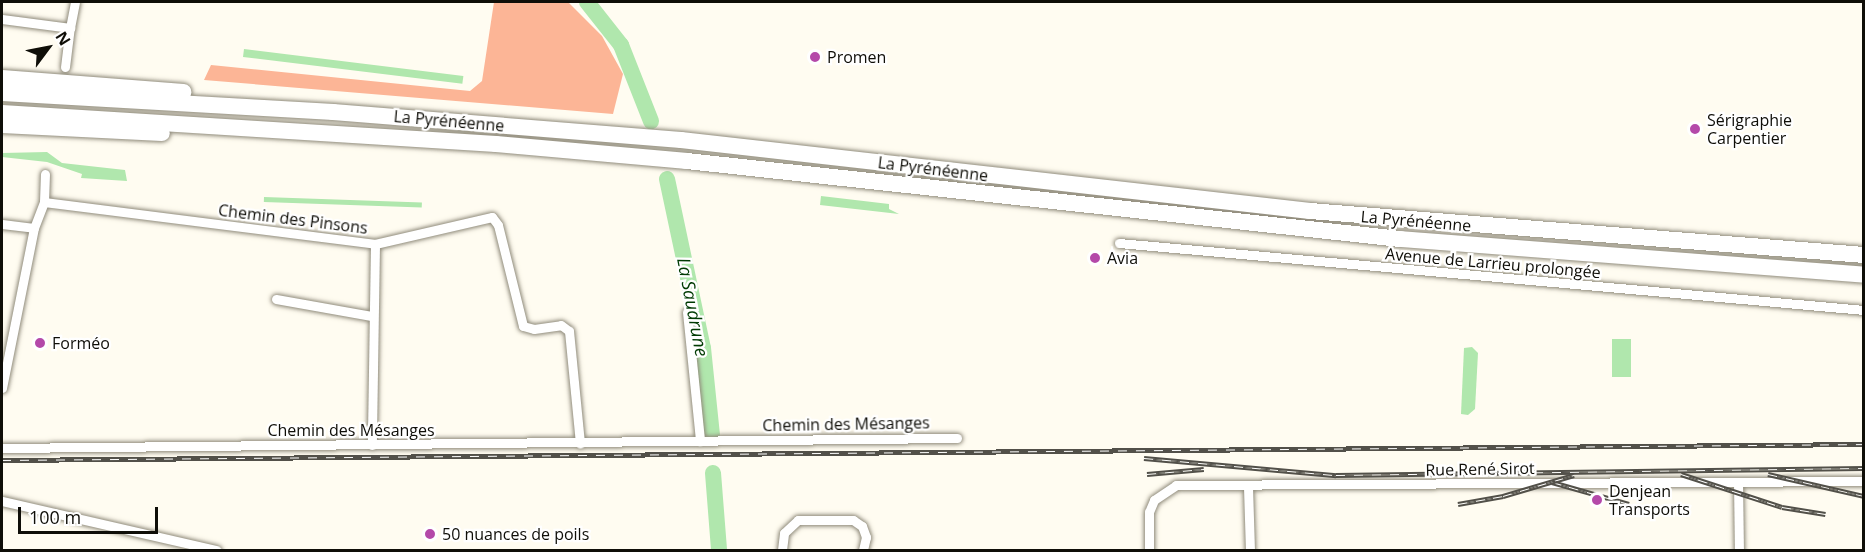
<!DOCTYPE html>
<html>
<head>
<meta charset="utf-8">
<style>
	body { margin:0 }
	#map { position:relative; width:1865px; height:552px; overflow:hidden; background:#fffcf1; font-family:"Open Sans",sans-serif }
	div>[style] { position:absolute }
	[style*='--x'] { left:calc(var(--x)*1px); top:calc(var(--y)*1px); width:calc(var(--w)*1px); rotate:calc(var(--a)*1deg) }
	.green>* { inset:0; background:#fcb596 }
	.water>* { inset:0; background:#b0e7ad; transform-origin:0 0 }
	.river>* { height:16px; margin:-8px; padding:0 8px; transform-origin:8px; border-radius:8px; background:#b0e7ad }
	.roads { filter:drop-shadow(0 0 2px #918c7c) drop-shadow(0 0 2px #918c7c) }
	.minor>* { height:9px; margin:-4.5px; padding:0 4.5px; transform-origin:4.5px; border-radius:4.5px; background:#fff }
	.motorway>* { height:16px; margin:-8px; padding:0 8px; transform-origin:8px; border-radius:8px; background:#fff }
	.rail>* { height:5px; margin-top:-2.5px; transform-origin:0; background:repeating-linear-gradient(90deg,#fff 0 9px,#525049 0 18px); box-sizing:border-box; border-block:2px solid #525049 }
	.dots>* { width:16px; height:16px; translate:-50% -50%; box-sizing:border-box; border:3px solid #fff; border-radius:50% }
	span { translate:-50% -50%; white-space:nowrap; text-align:center; line-height:1.15; -webkit-text-stroke:4.5px #fff; paint-order:stroke }
	.poi-label { font-size:16px; color:#0f0e08 }
	.left { translate:0 -50%; text-align:left }
	.street-label { font-size:16px; color:#0f0e08 }
	.water-label { font-size:18px; color:#003b03; font-style:italic }
	.frame { position:absolute; inset:0; border:3px solid #0f0e08; pointer-events:none }
	.north { position:absolute; left:18px; top:18px; width:60px; height:60px; -webkit-text-stroke:4px #fff; paint-order:stroke; rotate:58deg; font-size:16px; font-weight:700; line-height:24px; text-align:center; color:#0f0e08 }
	.north::after { content:''; display:block; margin:auto; width:21px; height:27px; background:#0f0e08; clip-path:polygon(50% 0,100% 100%,50% 72%,0 100%) }
	.scale { position:absolute; left:18px; top:507px; width:140px; height:27px; box-sizing:border-box; border:3px solid #0f0e08; border-top:0; padding-left:8px; font-size:18px; line-height:21px; white-space:nowrap; color:#0f0e08; -webkit-text-stroke:4px #fff; paint-order:stroke }
</style>
</head>
<body>
<div id="map">
	<div class="green">
		<div style="clip-path:polygon(494px 2px,568px 2px,602px 36px,623px 74px,613px 114px,204px 80px,211px 65px,470px 91px,482px 81px)"></div>
	</div>
	<div class="water">
		<div style="left:244px;top:49px;width:221px;height:8px;rotate:7deg"></div>
		<div style="clip-path:polygon(47px 152px,62px 163px,125px 170px,127px 181px,81px 178px,82px 174px,47px 162px,2px 157px,2px 153px)"></div>
		<div style="clip-path:polygon(821px 196px,889px 204px,889px 209px,899px 214px,820px 205px)"></div>
		<div style="left:264px;top:197px;width:158px;height:5px;rotate:2deg"></div>
		<div style="left:1612px;top:339px;width:19px;height:38px"></div>
		<div style="clip-path:polygon(1472px 347px,1478px 353px,1475px 409px,1468px 415px,1461px 414px,1464px 348px)"></div>
	</div>
	<div class="river">
		<div style="--x:587;--y:2;--w:55;--a:51.7"></div>
		<div style="--x:621;--y:45;--w:82;--a:68.5"></div>
		<div style="--x:667;--y:179;--w:173;--a:78"></div>
		<div style="--x:703;--y:348;--w:87;--a:84.1"></div>
		<div style="--x:713;--y:473;--w:77;--a:85.5"></div>
	</div>
	<div class="roads">
		<div class="minor">
			<div style="--x:2;--y:19;--w:69;--a:7.5"></div>
			<div style="--x:70;--y:28;--w:26;--a:-79"></div>
			<div style="--x:65;--y:67;--w:39;--a:-83"></div>
			<div style="--x:44;--y:202;--w:334;--a:7.2"></div>
			<div style="--x:375;--y:244;--w:201;--a:90.9"></div>
			<div style="--x:2;--y:224;--w:32;--a:7"></div>
			<div style="--x:1119;--y:243;--w:748;--a:5.14"></div>
			<div style="--x:375;--y:244;--w:120;--a:-13"></div>
			<div style="--x:492;--y:217;--w:10;--a:53"></div>
			<div style="--x:498;--y:225;--w:104;--a:76.1"></div>
			<div style="--x:523;--y:326;--w:11;--a:15"></div>
			<div style="--x:534;--y:329;--w:27;--a:-8"></div>
			<div style="--x:561;--y:325;--w:10;--a:37"></div>
			<div style="--x:569;--y:331;--w:113;--a:84.4"></div>
			<div style="--x:276;--y:299;--w:97;--a:10.1"></div>
			<div style="--x:687;--y:312;--w:130;--a:84.2"></div>
			<div style="--x:2;--y:388;--w:163;--a:-78.7"></div>
			<div style="--x:34;--y:228;--w:28;--a:-69"></div>
			<div style="--x:44;--y:202;--w:28;--a:-88"></div>
			<div style="--x:2;--y:448;--w:955;--a:-0.6"></div>
			<div style="--x:1738;--y:482;--w:68;--a:89.2"></div>
			<div style="--x:1248;--y:487;--w:63;--a:88.2"></div>
			<div style="--x:2;--y:501;--w:220;--a:12.9"></div>
			<div style="--x:782;--y:550;--w:17;--a:-83"></div>
			<div style="--x:784;--y:533;--w:19;--a:-43"></div>
			<div style="--x:798;--y:520;--w:55;--a:0"></div>
			<div style="--x:853;--y:520;--w:11;--a:34"></div>
			<div style="--x:862;--y:526;--w:12;--a:70"></div>
			<div style="--x:866;--y:537;--w:13;--a:103"></div>
			<div style="--x:1149;--y:550;--w:38;--a:-90"></div>
			<div style="--x:1149;--y:512;--w:13;--a:-67"></div>
			<div style="--x:1154;--y:500;--w:27;--a:-34"></div>
			<div style="--x:1176;--y:485;--w:688;--a:-0.33"></div>
		</div>
		<div class="motorway">
			<div style="--x:2;--y:78;--w:182;--a:4.4"></div>
			<div style="--x:2;--y:93;--w:332;--a:3.3"></div>
			<div style="--x:333;--y:112;--w:349;--a:4.6"></div>
			<div style="--x:681;--y:140;--w:633;--a:6.44"></div>
			<div style="--x:1310;--y:211;--w:556;--a:4.54"></div>
			<div style="--x:2;--y:113;--w:495;--a:3.6"></div>
			<div style="--x:496;--y:144;--w:192;--a:5.1"></div>
			<div style="--x:687;--y:161;--w:717;--a:6.24"></div>
			<div style="--x:1400;--y:239;--w:465;--a:4.4"></div>
			<div style="--x:2;--y:125;--w:160;--a:2.9"></div>
		</div>
	</div>
	<div class="rail">
		<div style="--x:1144;--y:458;--w:193;--a:5.1"></div>
		<div style="--x:1336;--y:475;--w:528;--a:-0.76"></div>
		<div style="--x:2;--y:460;--w:1862;--a:-0.49"></div>
		<div style="--x:1147;--y:474;--w:57;--a:-5"></div>
		<div style="--x:1681;--y:474;--w:106;--a:18.1"></div>
		<div style="--x:1782;--y:507;--w:44;--a:9.2"></div>
		<div style="--x:1768;--y:474;--w:98;--a:12.9"></div>
		<div style="--x:1552;--y:482;--w:80;--a:15.9"></div>
		<div style="--x:1458;--y:504;--w:46;--a:-10.1"></div>
		<div style="--x:1503;--y:496;--w:74;--a:-16.5"></div>
	</div>
	<div class="dots">
		<div style="left:815px;top:57px;background:#b449a9"></div>
		<div style="left:1695px;top:129px;background:#b449a9"></div>
		<div style="left:1095px;top:258px;background:#b449a9"></div>
		<div style="left:40px;top:343px;background:#b449a9"></div>
		<div style="left:1597px;top:500px;background:#b449a9"></div>
		<div style="left:430px;top:534px;background:#b449a9"></div>
	</div>
	<div class="poi-label">
		<span class="left" style="left:827px;top:57px">Promen</span>
		<span class="left" style="left:1707px;top:129px">Sérigraphie<br>Carpentier</span>
		<span class="left" style="left:1107px;top:258px">Avia</span>
		<span class="left" style="left:52px;top:343px">Forméo</span>
		<span class="left" style="left:1609px;top:500px">Denjean<br>Transports</span>
		<span class="left" style="left:442px;top:534px">50 nuances de poils</span>
	</div>
	<div class="street-label">
		<span style="left:449px;top:121px;rotate:5deg">La Pyrénéenne</span>
		<span style="left:933px;top:169px;rotate:7deg">La Pyrénéenne</span>
		<span style="left:293px;top:219px;rotate:7deg">Chemin des Pinsons</span>
		<span style="left:1416px;top:221px;rotate:5deg">La Pyrénéenne</span>
		<span style="left:1493px;top:263px;rotate:5deg">Avenue de Larrieu prolongée</span>
		<span style="left:846px;top:424px;rotate:-1deg">Chemin des Mésanges</span>
		<span style="left:351px;top:430px">Chemin des Mésanges</span>
		<span style="left:1480px;top:469px;rotate:-1deg">Rue René Sirot</span>
	</div>
	<div class="water-label">
		<span style="left:693px;top:307px;rotate:79deg">La Saudrune</span>
	</div>
	<div class="frame"></div>
	<div class="north">N</div>
	<div class="scale">100 m</div>
</div>
</body>
</html>
